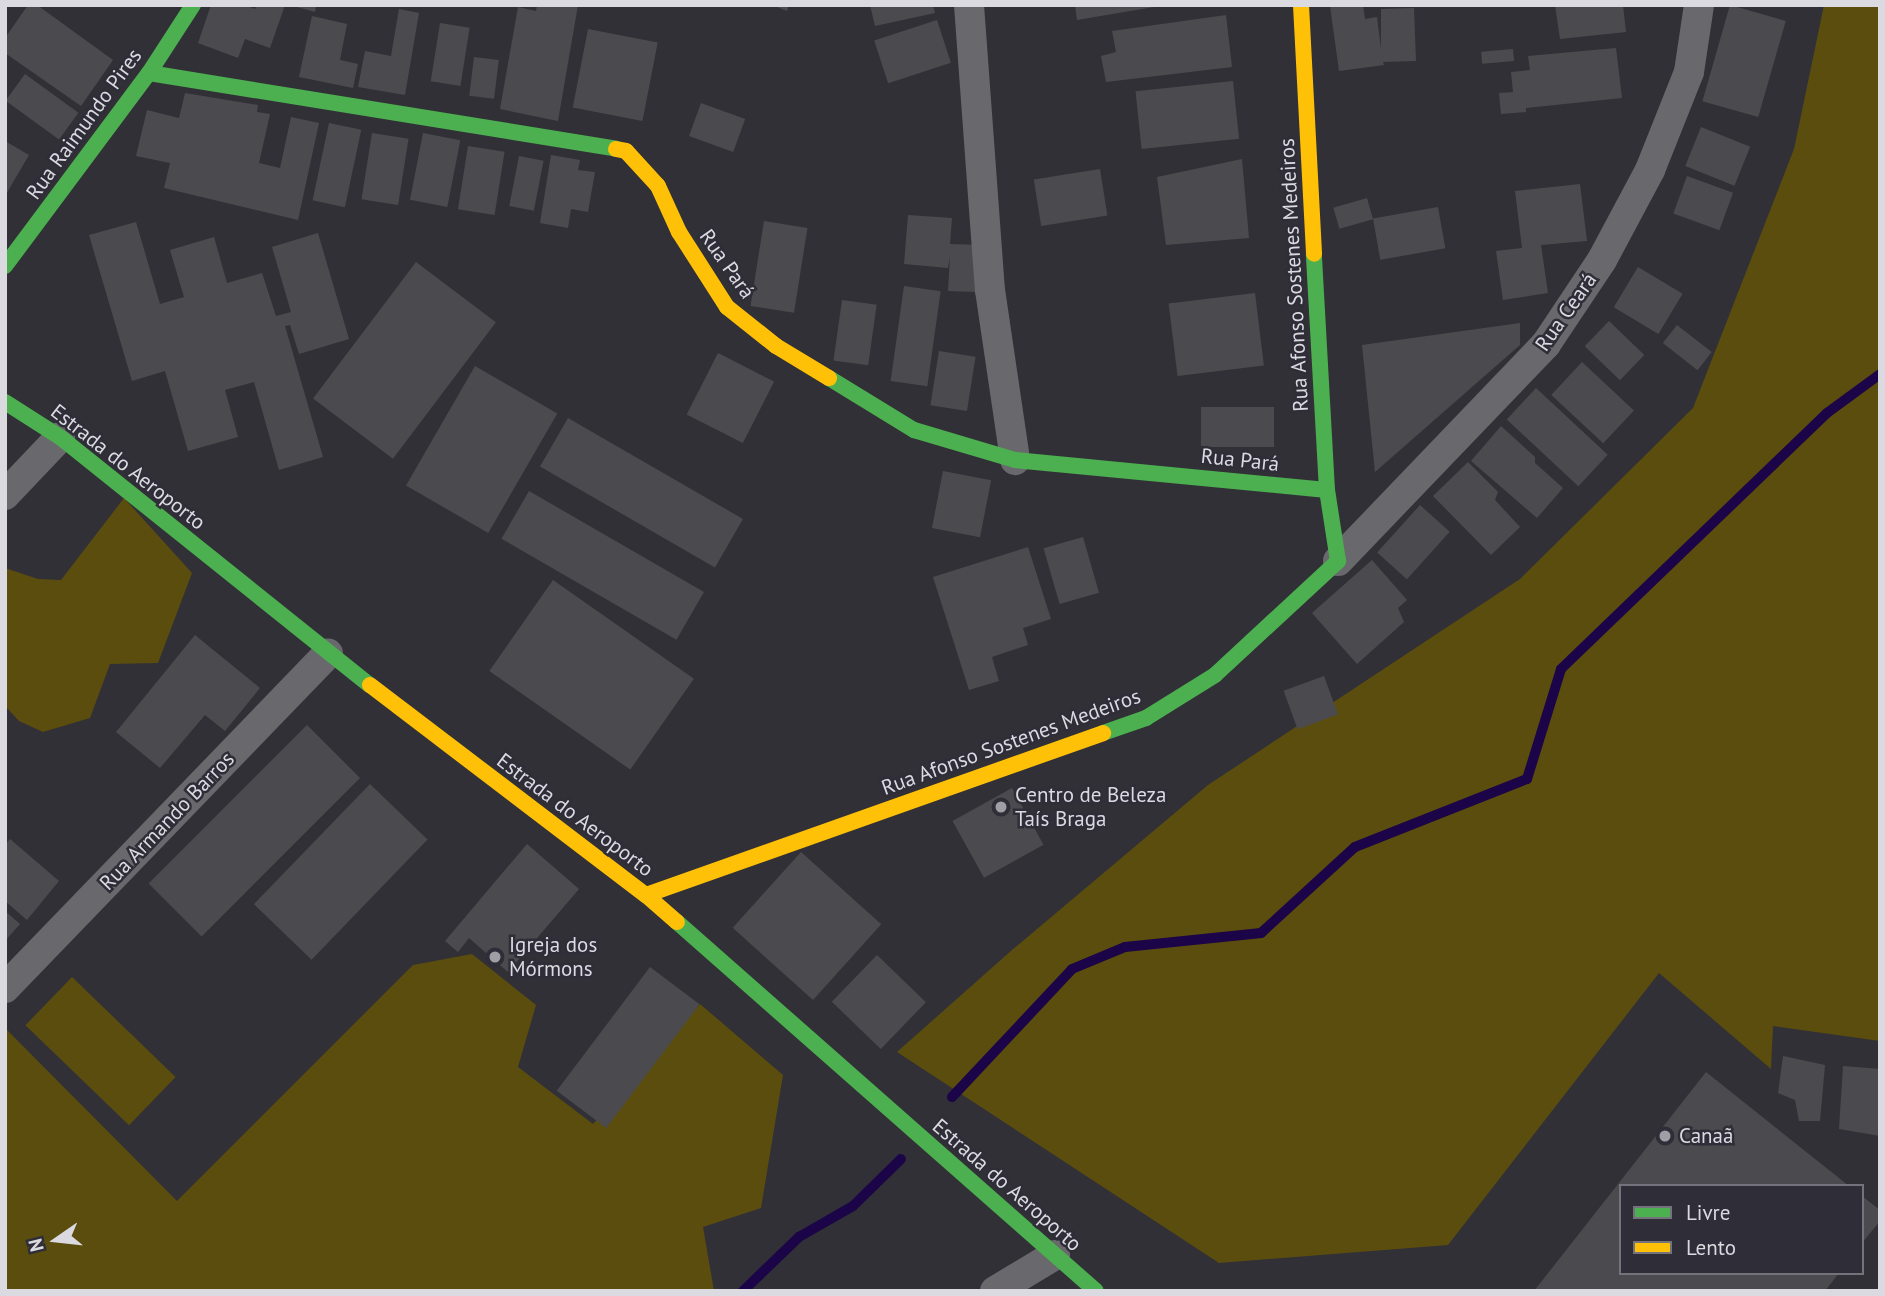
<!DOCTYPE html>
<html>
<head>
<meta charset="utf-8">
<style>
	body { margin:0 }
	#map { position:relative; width:1885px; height:1296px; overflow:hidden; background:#313036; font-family:"PT Sans",sans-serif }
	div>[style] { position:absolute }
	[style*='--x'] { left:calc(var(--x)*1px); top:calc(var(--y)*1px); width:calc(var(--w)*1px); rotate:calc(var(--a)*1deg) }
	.green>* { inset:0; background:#5b4d0e; transform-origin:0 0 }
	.stream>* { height:10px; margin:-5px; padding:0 5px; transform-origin:5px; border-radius:5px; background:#1b0447 }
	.building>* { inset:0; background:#4b4b4f; transform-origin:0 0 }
	.street>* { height:30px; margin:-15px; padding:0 15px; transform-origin:15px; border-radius:15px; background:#69696d }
	.fast>* { height:16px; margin:-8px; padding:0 8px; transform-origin:8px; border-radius:8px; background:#4caf50 }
	.slow>* { height:16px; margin:-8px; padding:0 8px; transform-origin:8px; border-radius:8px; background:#ffc107 }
	.dots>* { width:19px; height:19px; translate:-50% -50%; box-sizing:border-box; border:4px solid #2f2e38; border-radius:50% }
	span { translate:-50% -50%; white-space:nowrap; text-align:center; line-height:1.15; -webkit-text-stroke:5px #2f2e38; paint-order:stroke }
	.street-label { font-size:21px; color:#dadae0 }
	.poi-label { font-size:21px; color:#dadae0 }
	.left { translate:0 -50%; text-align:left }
	.frame { position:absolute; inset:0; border:7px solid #dadae0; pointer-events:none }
	.legend { position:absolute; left:1619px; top:1184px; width:245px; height:91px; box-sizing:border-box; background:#2f2e38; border:2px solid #73737b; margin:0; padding:9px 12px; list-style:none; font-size:21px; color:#dadae0 }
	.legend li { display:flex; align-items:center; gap:14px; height:35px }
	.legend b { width:35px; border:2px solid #73737b }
	.north { position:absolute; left:21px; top:1205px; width:70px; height:70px; -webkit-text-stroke:5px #2f2e38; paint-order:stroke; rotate:256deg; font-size:19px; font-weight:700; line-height:28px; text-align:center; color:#dadae0 }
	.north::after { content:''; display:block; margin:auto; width:24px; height:32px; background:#dadae0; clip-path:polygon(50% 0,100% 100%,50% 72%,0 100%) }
</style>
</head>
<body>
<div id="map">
	<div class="green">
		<div style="clip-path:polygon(1824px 5px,1880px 5px,1880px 1041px,1773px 1026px,1771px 1069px,1659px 973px,1448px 1245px,1219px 1263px,897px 1052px,1012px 950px,1208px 785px,1520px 579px,1693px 408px,1794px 149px)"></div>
		<div style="clip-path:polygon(124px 498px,192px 573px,158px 663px,110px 664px,90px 718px,43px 732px,19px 721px,5px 706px,5px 568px,38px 579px,61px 580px)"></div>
		<div style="clip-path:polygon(472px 954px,536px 1005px,518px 1067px,593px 1124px,700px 1004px,783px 1075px,761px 1208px,703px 1227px,714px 1291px,5px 1291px,7px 1030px,177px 1201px,413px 965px)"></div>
		<div style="left:72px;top:977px;width:144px;height:67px;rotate:44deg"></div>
	</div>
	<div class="stream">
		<div style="--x:952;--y:1097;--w:175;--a:-46.8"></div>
		<div style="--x:1072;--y:969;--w:57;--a:-22.5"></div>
		<div style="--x:1125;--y:947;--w:137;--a:-5.9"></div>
		<div style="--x:1261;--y:933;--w:127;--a:-42.5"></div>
		<div style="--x:1355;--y:847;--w:185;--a:-21.6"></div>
		<div style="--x:1527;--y:779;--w:115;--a:-72.8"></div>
		<div style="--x:1561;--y:669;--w:369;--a:-43.9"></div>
		<div style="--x:1827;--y:413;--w:66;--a:-36.3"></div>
		<div style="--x:743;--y:1291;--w:78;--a:-44"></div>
		<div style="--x:799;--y:1237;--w:62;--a:-29.9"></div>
		<div style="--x:853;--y:1206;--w:67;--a:-44.4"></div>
	</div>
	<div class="building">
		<div style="clip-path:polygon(28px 5px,37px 5px,113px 60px,81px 106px,5px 53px,5px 38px)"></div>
		<div style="clip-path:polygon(211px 5px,245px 5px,255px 9px,257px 5px,285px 5px,270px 48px,245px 39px,238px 58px,198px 43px)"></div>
		<div style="clip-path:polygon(290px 5px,316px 5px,315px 12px)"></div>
		<div style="clip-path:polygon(537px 5px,578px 5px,558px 121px,500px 109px,518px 7px,536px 11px)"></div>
		<div style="clip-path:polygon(772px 5px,789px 5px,787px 11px)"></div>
		<div style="clip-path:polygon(870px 5px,933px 5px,935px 13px,875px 26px)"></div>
		<div style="clip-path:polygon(1075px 5px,1154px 5px,1154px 7px,1077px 20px)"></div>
		<div style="clip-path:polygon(1363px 5px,1365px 19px,1377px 17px,1381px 49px,1381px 9px,1414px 8px,1416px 61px,1383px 62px,1384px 65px,1339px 71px,1330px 6px)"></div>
		<div style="clip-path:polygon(1555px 5px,1623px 5px,1626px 32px,1560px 39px)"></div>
		<div style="left:1730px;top:5px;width:58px;height:100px;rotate:16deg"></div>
		<div style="clip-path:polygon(399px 9px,419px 13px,405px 95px,358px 87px,365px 51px,391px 56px)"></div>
		<div style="clip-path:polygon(1226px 15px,1232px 67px,1106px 82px,1101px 56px,1116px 52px,1112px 31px)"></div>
		<div style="clip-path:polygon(312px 16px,347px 24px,340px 60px,358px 64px,353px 88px,299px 77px)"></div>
		<div style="left:937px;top:20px;width:45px;height:66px;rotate:72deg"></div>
		<div style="left:440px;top:23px;width:30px;height:59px;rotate:9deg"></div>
		<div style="left:588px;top:29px;width:71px;height:80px;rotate:11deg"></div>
		<div style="clip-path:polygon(1616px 48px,1622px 98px,1526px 108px,1526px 112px,1501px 114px,1499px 93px,1513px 92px,1511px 72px,1530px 70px,1528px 56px)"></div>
		<div style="left:1513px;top:49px;width:12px;height:32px;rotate:85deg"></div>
		<div style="left:474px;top:57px;width:25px;height:39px;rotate:7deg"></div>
		<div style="left:25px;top:74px;width:66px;height:33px;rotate:36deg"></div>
		<div style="left:1233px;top:81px;width:58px;height:98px;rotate:84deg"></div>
		<div style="clip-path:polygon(185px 93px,258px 105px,257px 112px,270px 114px,259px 163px,280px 168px,291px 117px,319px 123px,298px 220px,164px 188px,170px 163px,136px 156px,147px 110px,179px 118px)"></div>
		<div style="left:701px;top:103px;width:47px;height:35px;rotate:20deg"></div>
		<div style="left:329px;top:123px;width:33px;height:79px;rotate:12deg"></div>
		<div style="left:1701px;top:127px;width:53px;height:42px;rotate:22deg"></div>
		<div style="left:372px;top:133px;width:37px;height:67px;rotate:9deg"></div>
		<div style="left:423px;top:133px;width:38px;height:68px;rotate:11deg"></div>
		<div style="clip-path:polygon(5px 141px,29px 155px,5px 196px)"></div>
		<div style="left:468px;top:146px;width:37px;height:64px;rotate:9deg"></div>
		<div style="clip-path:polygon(551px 155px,580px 160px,578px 170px,595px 172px,588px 212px,571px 209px,568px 228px,540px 223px)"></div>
		<div style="left:519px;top:156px;width:25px;height:51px;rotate:11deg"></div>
		<div style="clip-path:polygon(1242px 159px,1249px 238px,1166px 245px,1157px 177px)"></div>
		<div style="left:1100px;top:169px;width:47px;height:67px;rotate:81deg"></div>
		<div style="left:1687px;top:176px;width:49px;height:40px;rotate:20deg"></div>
		<div style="clip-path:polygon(1580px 184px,1587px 241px,1541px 245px,1548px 293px,1503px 300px,1496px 251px,1522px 248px,1515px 191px)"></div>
		<div style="left:1367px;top:198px;width:22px;height:35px;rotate:74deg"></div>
		<div style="left:1438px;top:207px;width:42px;height:66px;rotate:80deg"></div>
		<div style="clip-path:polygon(908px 215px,952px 218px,950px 244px,979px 245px,977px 292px,948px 291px,950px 256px,948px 268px,904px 264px)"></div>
		<div style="left:764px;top:221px;width:44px;height:86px;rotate:9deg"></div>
		<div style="clip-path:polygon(136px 222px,160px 304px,184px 297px,170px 250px,214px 237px,227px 283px,262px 273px,276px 316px,291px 312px,272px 247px,318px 233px,349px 339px,299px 354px,290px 325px,285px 326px,323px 457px,279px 470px,254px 382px,225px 390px,238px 437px,188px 451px,165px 371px,132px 381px,89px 235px)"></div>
		<div style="left:416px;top:262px;width:100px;height:171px;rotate:37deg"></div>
		<div style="left:1638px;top:267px;width:52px;height:47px;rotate:31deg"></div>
		<div style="left:904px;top:286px;width:37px;height:96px;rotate:8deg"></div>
		<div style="left:1255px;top:293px;width:73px;height:87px;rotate:83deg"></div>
		<div style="left:842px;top:300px;width:35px;height:61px;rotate:8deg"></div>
		<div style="left:1609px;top:321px;width:49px;height:35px;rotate:44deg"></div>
		<div style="clip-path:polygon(1520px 323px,1520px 345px,1375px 472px,1362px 345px)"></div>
		<div style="left:1677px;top:325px;width:44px;height:23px;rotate:38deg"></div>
		<div style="left:939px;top:351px;width:37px;height:55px;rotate:9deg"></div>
		<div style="left:718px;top:353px;width:63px;height:69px;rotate:27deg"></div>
		<div style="left:1582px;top:362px;width:71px;height:45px;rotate:43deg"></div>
		<div style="left:475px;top:366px;width:95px;height:138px;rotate:30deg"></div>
		<div style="left:1536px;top:388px;width:98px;height:43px;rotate:43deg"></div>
		<div style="left:1201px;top:407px;width:73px;height:40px"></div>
		<div style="left:568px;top:418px;width:202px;height:56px;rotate:30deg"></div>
		<div style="clip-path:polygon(1501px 426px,1535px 457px,1535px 463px,1563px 488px,1537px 518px,1471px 461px)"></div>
		<div style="clip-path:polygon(1468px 462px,1498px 492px,1495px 500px,1520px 527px,1491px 555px,1433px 496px)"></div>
		<div style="left:943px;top:471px;width:49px;height:58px;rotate:11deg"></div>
		<div style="left:529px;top:491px;width:202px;height:55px;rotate:30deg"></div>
		<div style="left:1420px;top:505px;width:40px;height:64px;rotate:42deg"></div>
		<div style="left:1083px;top:537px;width:58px;height:41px;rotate:74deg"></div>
		<div style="clip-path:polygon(1028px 547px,1051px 619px,1023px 628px,1028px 645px,992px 657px,999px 681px,969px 690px,933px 577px)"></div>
		<div style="clip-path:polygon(1372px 560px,1407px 600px,1398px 608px,1404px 622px,1357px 664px,1312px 613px)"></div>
		<div style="left:553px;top:580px;width:172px;height:111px;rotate:35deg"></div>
		<div style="clip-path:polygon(195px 635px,260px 688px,225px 731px,205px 715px,160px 768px,116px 732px)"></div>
		<div style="left:1324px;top:676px;width:41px;height:43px;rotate:70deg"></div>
		<div style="left:307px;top:725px;width:75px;height:224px;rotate:45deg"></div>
		<div style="left:370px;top:784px;width:80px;height:167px;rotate:44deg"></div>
		<div style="left:1012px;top:788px;width:65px;height:68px;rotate:61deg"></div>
		<div style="clip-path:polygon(10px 839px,59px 881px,27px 920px,5px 901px,5px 845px)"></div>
		<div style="clip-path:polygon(527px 844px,579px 889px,508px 972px,469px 938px,458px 952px,445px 941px)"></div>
		<div style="left:801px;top:852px;width:108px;height:102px;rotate:42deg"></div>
		<div style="clip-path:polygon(5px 911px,20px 924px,5px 941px)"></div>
		<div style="left:877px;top:955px;width:68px;height:65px;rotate:44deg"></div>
		<div style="left:650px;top:967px;width:62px;height:155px;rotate:37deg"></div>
		<div style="clip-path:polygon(1783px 1056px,1825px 1065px,1820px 1121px,1799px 1121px,1795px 1100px,1778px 1093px)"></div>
		<div style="clip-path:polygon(1843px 1066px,1880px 1069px,1880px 1136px,1839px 1129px)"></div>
		<div style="clip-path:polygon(1706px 1072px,1849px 1186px,1621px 1186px,1621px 1273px,1839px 1273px,1825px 1291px,1534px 1291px)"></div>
		<div style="clip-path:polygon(1862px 1196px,1880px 1210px,1880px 1221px,1862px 1243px)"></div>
	</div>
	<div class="street">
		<div style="--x:969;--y:5;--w:286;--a:85.8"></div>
		<div style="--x:990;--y:290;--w:172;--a:81.6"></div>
		<div style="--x:5;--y:495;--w:80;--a:-46.5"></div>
		<div style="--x:1338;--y:561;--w:301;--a:-46.2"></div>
		<div style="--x:1546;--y:344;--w:101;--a:-56.3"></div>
		<div style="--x:1602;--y:260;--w:102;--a:-61.9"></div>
		<div style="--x:1650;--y:170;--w:105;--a:-68.3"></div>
		<div style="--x:1689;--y:72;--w:68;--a:-81.5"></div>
		<div style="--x:5;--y:988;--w:465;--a:-46"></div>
		<div style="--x:995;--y:1291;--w:70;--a:-31"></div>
	</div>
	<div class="fast">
		<div style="--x:149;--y:73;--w:473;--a:9.2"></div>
		<div style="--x:5;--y:266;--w:241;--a:-53.3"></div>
		<div style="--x:149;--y:73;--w:81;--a:-57.1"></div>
		<div style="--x:829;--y:378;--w:100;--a:31.5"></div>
		<div style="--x:914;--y:430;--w:105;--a:16.5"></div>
		<div style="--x:1015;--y:460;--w:313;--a:5.5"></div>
		<div style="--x:5;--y:402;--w:65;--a:32.5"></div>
		<div style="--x:60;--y:437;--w:397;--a:38.7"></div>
		<div style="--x:1103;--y:733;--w:46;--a:-19.2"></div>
		<div style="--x:1146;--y:718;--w:81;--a:-31.9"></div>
		<div style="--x:1215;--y:675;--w:168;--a:-42.8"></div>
		<div style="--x:1338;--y:561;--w:72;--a:-98.8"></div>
		<div style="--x:1327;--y:490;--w:236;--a:-93.2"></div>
		<div style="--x:677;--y:922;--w:558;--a:41.37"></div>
	</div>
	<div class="slow">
		<div style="--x:1301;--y:5;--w:249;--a:87"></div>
		<div style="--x:616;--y:149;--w:10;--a:11"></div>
		<div style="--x:626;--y:151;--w:47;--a:47.6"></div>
		<div style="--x:658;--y:186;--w:51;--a:65.5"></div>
		<div style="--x:679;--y:232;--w:89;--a:57.4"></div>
		<div style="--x:727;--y:307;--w:63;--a:38.5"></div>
		<div style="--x:776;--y:346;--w:62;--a:31.1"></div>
		<div style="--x:370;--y:685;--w:347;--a:37.3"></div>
		<div style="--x:646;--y:895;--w:41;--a:41.1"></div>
		<div style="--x:646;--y:895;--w:485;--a:-19.5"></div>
	</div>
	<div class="dots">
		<div style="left:1001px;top:807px;background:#9f9ea4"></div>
		<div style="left:495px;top:957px;background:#9f9ea4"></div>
		<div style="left:1665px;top:1136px;background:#9f9ea4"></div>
	</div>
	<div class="street-label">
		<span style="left:84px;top:124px;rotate:-54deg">Rua Raimundo Pires</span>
		<span style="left:727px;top:264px;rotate:55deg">Rua Pará</span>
		<span style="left:1294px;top:275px;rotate:-93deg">Rua Afonso Sostenes Medeiros</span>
		<span style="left:1566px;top:312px;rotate:-55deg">Rua Ceará</span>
		<span style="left:1240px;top:460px;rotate:6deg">Rua Pará</span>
		<span style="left:128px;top:467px;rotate:38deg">Estrada do Aeroporto</span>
		<span style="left:1011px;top:742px;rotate:-20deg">Rua Afonso Sostenes Medeiros</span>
		<span style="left:575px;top:815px;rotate:37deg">Estrada do Aeroporto</span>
		<span style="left:167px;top:821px;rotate:-46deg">Rua Armando Barros</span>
		<span style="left:1007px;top:1185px;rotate:41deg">Estrada do Aeroporto</span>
	</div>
	<div class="poi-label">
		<span class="left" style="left:1015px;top:807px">Centro de Beleza<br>Taís Braga</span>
		<span class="left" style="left:509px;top:957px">Igreja dos<br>Mórmons</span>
		<span class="left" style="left:1679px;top:1136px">Canaã</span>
	</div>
	<div class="frame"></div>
	<ul class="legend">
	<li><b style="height:9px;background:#4caf50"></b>Livre</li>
	<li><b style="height:9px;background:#ffc107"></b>Lento</li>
	</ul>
	<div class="north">N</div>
</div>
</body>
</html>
